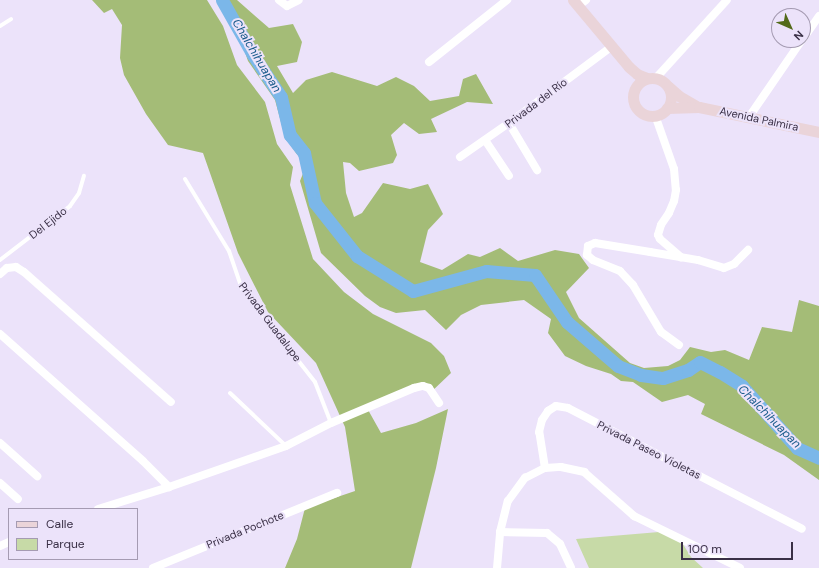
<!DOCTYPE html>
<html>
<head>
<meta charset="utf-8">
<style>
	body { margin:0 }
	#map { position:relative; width:819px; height:568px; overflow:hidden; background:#ece3fa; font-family:"DM Sans",sans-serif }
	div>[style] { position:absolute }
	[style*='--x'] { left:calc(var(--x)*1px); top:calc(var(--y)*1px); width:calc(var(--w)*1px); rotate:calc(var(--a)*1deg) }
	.green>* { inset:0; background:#c7daa7 }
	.forest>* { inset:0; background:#a4bc77 }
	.river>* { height:13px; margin:-6.5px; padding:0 6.5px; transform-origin:6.5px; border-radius:6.5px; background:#7bb7e9 }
	.service>* { height:4px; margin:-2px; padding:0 2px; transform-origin:2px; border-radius:2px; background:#fff }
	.minor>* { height:8px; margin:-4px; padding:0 4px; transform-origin:4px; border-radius:4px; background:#fff }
	.secondary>* { height:11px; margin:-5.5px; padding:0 5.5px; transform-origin:5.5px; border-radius:5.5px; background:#ead4d9 }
	.secondary>.ring { margin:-5.5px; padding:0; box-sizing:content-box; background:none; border:11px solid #ead4d9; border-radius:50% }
	span { translate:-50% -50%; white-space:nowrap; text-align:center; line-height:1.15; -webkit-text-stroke:4px #ece3fa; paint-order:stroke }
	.street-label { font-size:11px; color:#3a3046 }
	.water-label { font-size:12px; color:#1a5c8c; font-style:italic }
	.legend { position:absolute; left:8px; top:508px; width:130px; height:52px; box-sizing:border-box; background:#ece3fa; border:1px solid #a59bb2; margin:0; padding:5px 7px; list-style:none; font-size:12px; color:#3a3046 }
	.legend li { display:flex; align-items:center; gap:8px; height:20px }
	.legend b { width:20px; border:1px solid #a59bb2 }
	.north { position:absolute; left:771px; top:8px; width:40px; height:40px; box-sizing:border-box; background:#ece3fa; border:1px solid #a59bb2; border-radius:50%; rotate:135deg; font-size:11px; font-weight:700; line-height:16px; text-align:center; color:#3a3046 }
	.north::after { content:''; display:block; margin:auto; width:14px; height:18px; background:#536a1a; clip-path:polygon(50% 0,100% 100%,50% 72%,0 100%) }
	.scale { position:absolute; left:681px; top:542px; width:112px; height:18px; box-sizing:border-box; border:2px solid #3a3046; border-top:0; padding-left:5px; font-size:12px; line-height:14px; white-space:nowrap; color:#3a3046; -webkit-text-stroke:3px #ece3fa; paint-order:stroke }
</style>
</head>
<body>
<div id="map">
	<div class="green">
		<div style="clip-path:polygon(659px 532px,681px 541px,691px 557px,703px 568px,589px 568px,576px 539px)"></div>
	</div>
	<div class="forest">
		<div style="clip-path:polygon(92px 0,207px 0,223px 26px,237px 65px,265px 102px,277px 144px,293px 167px,290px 185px,313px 259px,344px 292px,373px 314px,431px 343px,444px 356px,451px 373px,430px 393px,417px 385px,367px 408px,381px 433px,416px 423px,448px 409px,436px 468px,411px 568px,285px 568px,297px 539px,305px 508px,355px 491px,345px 427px,316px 363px,268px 312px,238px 253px,203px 153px,168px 145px,146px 114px,124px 75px,120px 58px,122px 25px,112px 9px,104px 13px)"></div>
		<div style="clip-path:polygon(222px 0,237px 0,269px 28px,293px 24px,302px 42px,297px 62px,277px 66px,293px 93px,306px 80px,332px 72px,377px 86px,396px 77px,414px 86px,430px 101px,459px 96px,463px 79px,476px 74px,493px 104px,467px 102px,431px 119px,437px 132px,419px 134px,404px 123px,391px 135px,397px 155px,393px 163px,359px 171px,350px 163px,343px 162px,346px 193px,354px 217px,362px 213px,383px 183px,410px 189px,428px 184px,443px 214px,428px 230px,420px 262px,442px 270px,468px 254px,480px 257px,500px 248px,518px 261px,555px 250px,579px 254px,589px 268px,566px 292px,579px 318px,630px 363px,644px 368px,668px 366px,680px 360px,690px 347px,711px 352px,725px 350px,749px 360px,762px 327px,792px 332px,799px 300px,819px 306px,819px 480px,784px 455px,701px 414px,705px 404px,688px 395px,662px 402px,633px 382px,621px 381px,611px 374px,586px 366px,565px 356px,548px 333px,551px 319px,524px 300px,481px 305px,461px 315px,446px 330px,425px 310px,396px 313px,380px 307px,365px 296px,321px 253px,300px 181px,304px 171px,303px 161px,296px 153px,285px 137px,275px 100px,248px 61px,238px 32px)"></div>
	</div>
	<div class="river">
		<div style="--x:222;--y:0;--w:63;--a:60.6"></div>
		<div style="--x:253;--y:55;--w:50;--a:56.3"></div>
		<div style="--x:281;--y:97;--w:39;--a:77"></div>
		<div style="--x:290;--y:135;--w:23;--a:52"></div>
		<div style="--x:304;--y:153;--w:51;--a:77.6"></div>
		<div style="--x:315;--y:203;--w:68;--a:51.6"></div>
		<div style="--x:357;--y:256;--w:66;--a:32"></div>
		<div style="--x:413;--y:291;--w:76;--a:-15.3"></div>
		<div style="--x:486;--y:271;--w:49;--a:4.7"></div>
		<div style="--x:535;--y:275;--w:57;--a:55.8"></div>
		<div style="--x:567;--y:322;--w:67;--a:40.8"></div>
		<div style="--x:618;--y:366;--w:25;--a:21"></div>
		<div style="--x:641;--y:375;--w:22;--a:8"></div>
		<div style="--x:663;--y:378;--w:26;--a:-18"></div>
		<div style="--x:688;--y:370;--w:14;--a:-34"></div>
		<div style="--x:700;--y:362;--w:22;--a:27"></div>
		<div style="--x:720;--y:372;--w:26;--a:32"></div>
		<div style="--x:742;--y:386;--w:83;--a:48.4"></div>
		<div style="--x:797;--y:448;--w:24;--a:24"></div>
	</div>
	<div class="service">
		<div style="--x:0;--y:26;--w:13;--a:-32"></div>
		<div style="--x:185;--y:179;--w:84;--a:58.6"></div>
		<div style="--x:229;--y:251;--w:40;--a:71.1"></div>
		<div style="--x:242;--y:289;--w:118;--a:51.9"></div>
		<div style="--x:315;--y:382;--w:44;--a:68.7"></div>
		<div style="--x:0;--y:260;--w:88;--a:-37.6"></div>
		<div style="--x:70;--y:206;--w:16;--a:-55"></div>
		<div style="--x:79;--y:193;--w:18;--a:-74"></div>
		<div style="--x:230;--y:393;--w:77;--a:43.4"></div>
	</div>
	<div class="minor">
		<div style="--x:279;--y:0;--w:10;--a:37"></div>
		<div style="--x:287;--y:6;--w:13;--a:-27"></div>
		<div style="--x:578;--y:6;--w:10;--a:-37"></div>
		<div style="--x:803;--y:39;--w:28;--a:-55"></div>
		<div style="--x:429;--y:62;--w:100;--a:-38.5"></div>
		<div style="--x:656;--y:78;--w:105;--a:-47.7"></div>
		<div style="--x:655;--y:115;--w:57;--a:70.6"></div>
		<div style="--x:674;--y:169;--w:21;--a:85"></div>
		<div style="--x:676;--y:190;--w:11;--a:100"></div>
		<div style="--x:674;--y:201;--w:13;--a:113"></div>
		<div style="--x:669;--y:213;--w:14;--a:124"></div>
		<div style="--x:661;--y:225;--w:10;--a:107"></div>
		<div style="--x:658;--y:235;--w:4;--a:63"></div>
		<div style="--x:660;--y:239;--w:28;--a:41"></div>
		<div style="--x:749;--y:117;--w:93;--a:-55.5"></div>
		<div style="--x:509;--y:123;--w:55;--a:59.2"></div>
		<div style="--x:485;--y:140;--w:43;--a:56.3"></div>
		<div style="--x:460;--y:157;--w:60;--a:-34.8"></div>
		<div style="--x:509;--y:123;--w:127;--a:-36.7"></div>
		<div style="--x:0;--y:274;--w:9;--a:-41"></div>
		<div style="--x:7;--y:268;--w:9;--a:-6"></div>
		<div style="--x:16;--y:267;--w:9;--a:32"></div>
		<div style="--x:24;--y:272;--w:196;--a:41.5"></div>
		<div style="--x:0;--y:334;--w:191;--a:41.6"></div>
		<div style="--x:143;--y:461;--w:37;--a:45"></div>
		<div style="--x:679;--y:345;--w:22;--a:-144"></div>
		<div style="--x:661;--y:332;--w:55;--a:-120.8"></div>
		<div style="--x:633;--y:285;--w:19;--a:-133"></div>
		<div style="--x:620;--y:271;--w:29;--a:-158"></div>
		<div style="--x:593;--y:260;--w:8;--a:-140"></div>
		<div style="--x:587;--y:255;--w:9;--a:-84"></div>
		<div style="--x:588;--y:246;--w:8;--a:-23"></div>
		<div style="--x:595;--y:243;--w:56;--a:9.3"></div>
		<div style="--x:650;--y:252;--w:49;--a:9.5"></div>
		<div style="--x:698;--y:260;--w:27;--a:17"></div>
		<div style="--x:724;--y:268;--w:11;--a:-22"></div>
		<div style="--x:734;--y:264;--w:20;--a:-45"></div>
		<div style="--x:0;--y:443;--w:50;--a:41.7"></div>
		<div style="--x:545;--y:468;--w:36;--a:-99"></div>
		<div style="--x:539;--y:432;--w:12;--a:-76"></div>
		<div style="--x:542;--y:420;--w:11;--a:-56"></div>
		<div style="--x:548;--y:411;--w:9;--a:-32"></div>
		<div style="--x:556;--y:406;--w:12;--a:9"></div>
		<div style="--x:568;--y:408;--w:263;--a:27.3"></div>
		<div style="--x:0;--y:483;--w:24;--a:42"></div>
		<div style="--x:98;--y:509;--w:74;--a:-17.2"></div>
		<div style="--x:169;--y:487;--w:124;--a:-19.3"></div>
		<div style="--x:286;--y:446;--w:51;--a:-27.1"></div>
		<div style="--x:331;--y:423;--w:90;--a:-22.9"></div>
		<div style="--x:414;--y:388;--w:9;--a:-13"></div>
		<div style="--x:423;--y:386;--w:6;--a:18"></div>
		<div style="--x:429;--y:388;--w:18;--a:56"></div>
		<div style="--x:500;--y:532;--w:47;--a:1.2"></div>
		<div style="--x:547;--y:533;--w:17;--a:40"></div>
		<div style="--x:560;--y:544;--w:26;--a:65"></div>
		<div style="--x:0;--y:546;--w:10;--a:-24"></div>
		<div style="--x:153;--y:568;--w:199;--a:-22.2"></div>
		<div style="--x:497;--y:568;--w:36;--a:-85"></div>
		<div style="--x:500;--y:532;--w:32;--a:-76"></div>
		<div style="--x:508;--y:501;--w:29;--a:-54"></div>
		<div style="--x:525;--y:478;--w:22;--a:-27"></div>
		<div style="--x:545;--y:468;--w:16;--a:-4"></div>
		<div style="--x:561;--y:467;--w:24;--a:12"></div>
		<div style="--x:584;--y:472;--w:67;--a:41.3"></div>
		<div style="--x:634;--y:516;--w:118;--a:26.1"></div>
	</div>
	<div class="secondary">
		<div style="--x:573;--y:0;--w:87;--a:50.1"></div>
		<div style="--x:629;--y:67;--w:11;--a:41"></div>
		<div style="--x:637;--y:74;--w:11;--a:22"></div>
		<div class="ring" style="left:633px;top:78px;width:27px;height:27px"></div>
		<div style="--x:669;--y:87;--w:13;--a:42"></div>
		<div style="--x:679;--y:96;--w:20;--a:30"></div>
		<div style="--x:667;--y:108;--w:32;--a:-2"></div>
		<div style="--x:699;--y:107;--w:123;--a:11.8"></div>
	</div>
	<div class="street-label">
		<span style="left:536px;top:103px;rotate:-37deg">Privada del Río</span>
		<span style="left:759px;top:119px;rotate:12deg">Avenida Palmira</span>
		<span style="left:48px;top:223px;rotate:-38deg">Del Ejido</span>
		<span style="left:270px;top:322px;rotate:53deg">Privada Guadalupe</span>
		<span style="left:649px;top:450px;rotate:27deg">Privada Paseo Violetas</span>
		<span style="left:245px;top:530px;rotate:-22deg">Privada Pochote</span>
	</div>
	<div class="water-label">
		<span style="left:256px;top:56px;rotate:59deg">Chalchihuapan</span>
		<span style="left:769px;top:417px;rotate:45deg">Chalchihuapan</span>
	</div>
	<ul class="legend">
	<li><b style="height:5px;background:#ead4d9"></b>Calle</li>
	<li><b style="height:11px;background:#c7daa7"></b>Parque</li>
	</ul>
	<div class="north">N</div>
	<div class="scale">100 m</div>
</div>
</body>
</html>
